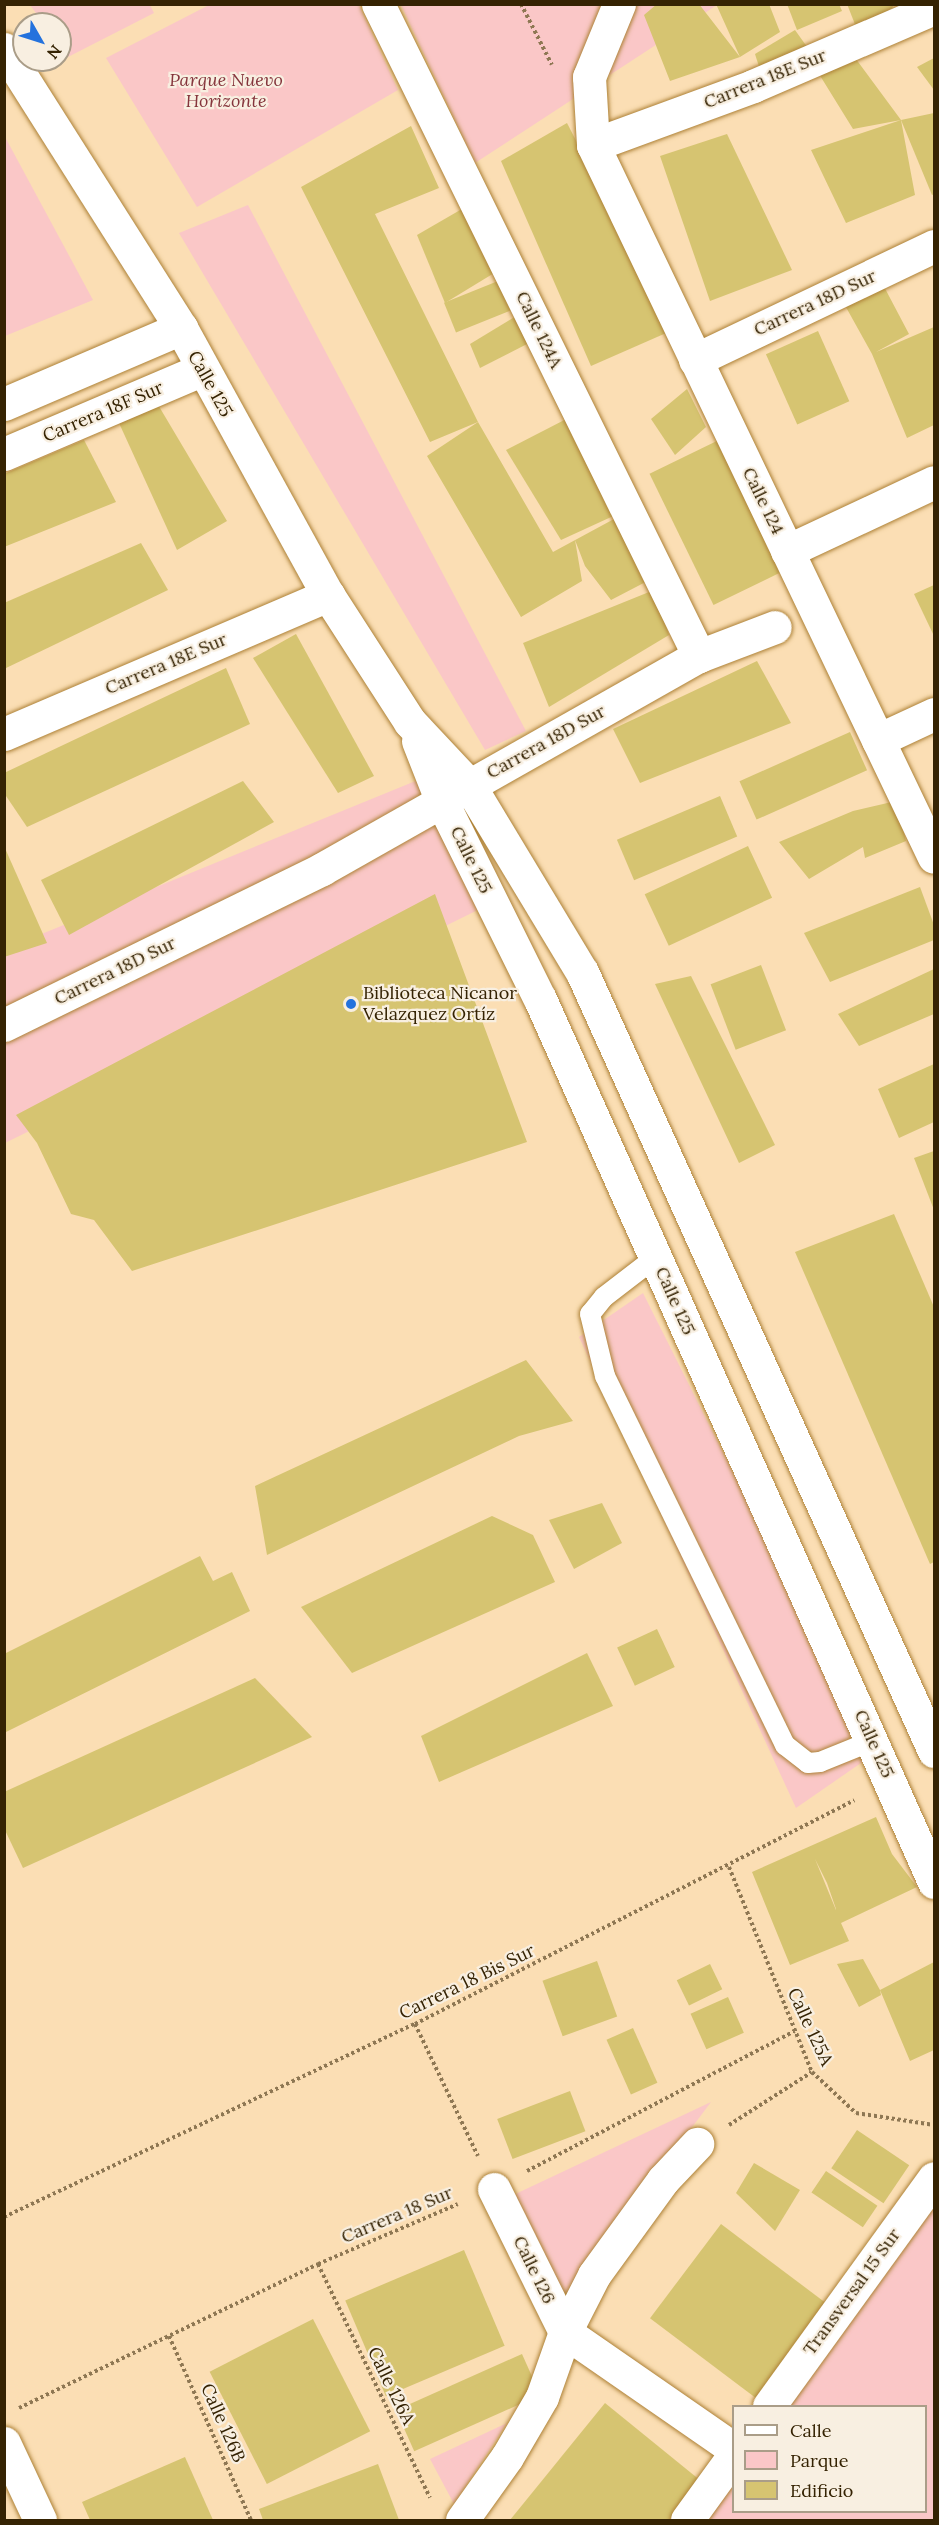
<!DOCTYPE html>
<html>
<head>
<meta charset="utf-8">
<style>
	body { margin:0 }
	#map { position:relative; width:939px; height:2525px; overflow:hidden; background:#fbdeb4; font-family:Lora,serif }
	div>[style] { position:absolute }
	[style*='--x'] { left:calc(var(--x)*1px); top:calc(var(--y)*1px); width:calc(var(--w)*1px); rotate:calc(var(--a)*1deg) }
	.green>* { inset:0; background:#fac7c7 }
	.building>* { inset:0; background:#d6c471; transform-origin:0 0 }
	.path>* { height:4px; margin-top:-2px; transform-origin:0; background:repeating-linear-gradient(90deg,#8e7753 0 3px,transparent 0 6px) }
	.roads { filter:drop-shadow(0 0 2px #ad8136) drop-shadow(0 0 2px #ad8136) }
	.service>* { height:20px; margin:-10px; padding:0 10px; transform-origin:10px; border-radius:10px; background:#fff }
	.minor>* { height:33px; margin:-16.5px; padding:0 16.5px; transform-origin:16.5px; border-radius:16.5px; background:#fff }
	.dots>* { width:16px; height:16px; translate:-50% -50%; box-sizing:border-box; border:3px solid #f8efe1; border-radius:50% }
	span { translate:-50% -50%; white-space:nowrap; text-align:center; line-height:1.15; -webkit-text-stroke:4.5px #f8efe1; paint-order:stroke }
	.street-label { font-size:18px; color:#352303 }
	.park-label { font-size:18px; color:#85353c; font-style:italic }
	.poi-label { font-size:18px; color:#352303 }
	.left { translate:0 -50%; text-align:left }
	.frame { position:absolute; inset:0; border:6px solid #352303; pointer-events:none }
	.legend { position:absolute; left:732px; top:2405px; width:195px; height:108px; box-sizing:border-box; background:#f8efe1; border:2px solid #aa9d88; margin:0; padding:8px 10px; list-style:none; font-size:18px; color:#352303 }
	.legend li { display:flex; align-items:center; gap:12px; height:30px }
	.legend b { width:30px; border:2px solid #aa9d88 }
	.north { position:absolute; left:12px; top:12px; width:60px; height:60px; box-sizing:border-box; background:#f8efe1; border:2px solid #aa9d88; border-radius:50%; rotate:129deg; font-size:16px; font-weight:700; line-height:24px; text-align:center; color:#352303 }
	.north::after { content:''; display:block; margin:auto; width:21px; height:27px; background:#2472dd; clip-path:polygon(50% 0,100% 100%,50% 72%,0 100%) }
</style>
</head>
<body>
<div id="map">
	<div class="green">
		<div style="clip-path:polygon(30px 5px,150px 5px,154px 13px,66px 58px,60px 49px,60px 24px,44px 24px)"></div>
		<div style="clip-path:polygon(209px 5px,359px 5px,398px 90px,197px 207px,106px 58px)"></div>
		<div style="clip-path:polygon(401px 5px,717px 5px,475px 163px)"></div>
		<div style="clip-path:polygon(4px 135px,93px 300px,5px 336px,4px 336px)"></div>
		<div style="clip-path:polygon(248px 205px,526px 731px,485px 750px,179px 233px)"></div>
		<div style="clip-path:polygon(418px 780px,490px 904px,5px 1143px,5px 949px)"></div>
		<div style="clip-path:polygon(643px 1293px,874px 1754px,796px 1808px,579px 1337px)"></div>
		<div style="clip-path:polygon(711px 2102px,559px 2305px,505px 2199px)"></div>
		<div style="clip-path:polygon(934px 2204px,934px 2520px,681px 2520px,733px 2455px,734px 2512px,926px 2512px,926px 2406px,772px 2406px)"></div>
		<div style="clip-path:polygon(507px 2423px,454px 2504px,430px 2459px)"></div>
	</div>
	<div class="building">
		<div style="clip-path:polygon(657px 4px,699px 4px,740px 57px,716px 4px,769px 4px,780px 32px,740px 57px,670px 81px,644px 15px)"></div>
		<div style="clip-path:polygon(787px 4px,839px 4px,842px 11px,797px 30px)"></div>
		<div style="clip-path:polygon(847px 4px,892px 4px,893px 7px,858px 32px)"></div>
		<div style="clip-path:polygon(795px 30px,810px 51px,762px 76px,755px 54px)"></div>
		<div style="clip-path:polygon(853px 55px,901px 120px,915px 195px,846px 223px,811px 150px,901px 120px,853px 129px,819px 74px)"></div>
		<div style="clip-path:polygon(934px 58px,934px 90px,917px 67px)"></div>
		<div style="clip-path:polygon(934px 113px,934px 194px,932px 195px,901px 120px)"></div>
		<div style="clip-path:polygon(567px 123px,673px 330px,591px 366px,501px 161px)"></div>
		<div style="clip-path:polygon(411px 126px,439px 188px,375px 214px,478px 422px,430px 442px,301px 187px)"></div>
		<div style="clip-path:polygon(727px 134px,792px 270px,710px 301px,660px 156px)"></div>
		<div style="clip-path:polygon(474px 202px,504px 267px,445px 303px,417px 235px)"></div>
		<div style="left:508px;top:277px;width:32px;height:69px;rotate:68deg"></div>
		<div style="clip-path:polygon(880px 279px,909px 334px,876px 352px,934px 327px,934px 425px,907px 438px,872px 354px,842px 300px)"></div>
		<div style="clip-path:polygon(521px 313px,533px 341px,480px 368px,470px 344px)"></div>
		<div style="left:818px;top:331px;width:77px;height:57px;rotate:66deg"></div>
		<div style="clip-path:polygon(687px 389px,706px 427px,675px 455px,651px 419px)"></div>
		<div style="clip-path:polygon(157px 403px,227px 521px,177px 550px,119px 423px)"></div>
		<div style="clip-path:polygon(576px 414px,622px 512px,561px 540px,506px 450px)"></div>
		<div style="clip-path:polygon(478px 422px,553px 552px,614px 519px,661px 574px,611px 600px,585px 566px,575px 540px,582px 581px,521px 617px,427px 456px)"></div>
		<div style="left:725px;top:437px;width:146px;height:84px;rotate:64deg"></div>
		<div style="clip-path:polygon(84px 440px,116px 502px,4px 547px,4px 474px)"></div>
		<div style="clip-path:polygon(141px 543px,168px 590px,4px 669px,4px 603px)"></div>
		<div style="clip-path:polygon(934px 585px,934px 636px,914px 594px)"></div>
		<div style="clip-path:polygon(654px 590px,669px 635px,549px 707px,523px 643px)"></div>
		<div style="clip-path:polygon(296px 634px,374px 776px,338px 793px,253px 658px)"></div>
		<div style="clip-path:polygon(757px 661px,791px 723px,640px 783px,613px 729px)"></div>
		<div style="clip-path:polygon(226px 668px,250px 724px,27px 827px,4px 793px,4px 773px)"></div>
		<div style="left:850px;top:732px;width:42px;height:121px;rotate:66deg"></div>
		<div style="clip-path:polygon(243px 781px,274px 822px,69px 935px,41px 880px)"></div>
		<div style="left:720px;top:796px;width:44px;height:112px;rotate:67deg"></div>
		<div style="clip-path:polygon(896px 801px,906px 841px,865px 858px,863px 847px,809px 879px,779px 842px,853px 811px)"></div>
		<div style="clip-path:polygon(4px 846px,47px 943px,4px 957px)"></div>
		<div style="left:748px;top:846px;width:57px;height:114px;rotate:65deg"></div>
		<div style="clip-path:polygon(920px 887px,934px 925px,934px 940px,830px 982px,804px 933px)"></div>
		<div style="clip-path:polygon(435px 894px,527px 1142px,132px 1271px,94px 1220px,71px 1214px,37px 1143px,16px 1115px)"></div>
		<div style="left:761px;top:965px;width:70px;height:54px;rotate:69deg"></div>
		<div style="clip-path:polygon(934px 969px,934px 1014px,859px 1046px,838px 1014px)"></div>
		<div style="clip-path:polygon(691px 976px,775px 1145px,739px 1163px,655px 984px)"></div>
		<div style="clip-path:polygon(934px 1064px,934px 1122px,899px 1138px,878px 1089px)"></div>
		<div style="clip-path:polygon(934px 1151px,934px 1210px,914px 1158px)"></div>
		<div style="clip-path:polygon(894px 1214px,934px 1307px,934px 1562px,930px 1564px,795px 1252px)"></div>
		<div style="clip-path:polygon(526px 1360px,573px 1421px,519px 1436px,267px 1555px,255px 1486px)"></div>
		<div style="clip-path:polygon(602px 1503px,622px 1543px,574px 1569px,549px 1520px)"></div>
		<div style="clip-path:polygon(492px 1516px,533px 1535px,555px 1582px,352px 1673px,301px 1607px)"></div>
		<div style="clip-path:polygon(200px 1556px,213px 1581px,232px 1572px,250px 1611px,4px 1733px,4px 1654px)"></div>
		<div style="left:657px;top:1629px;width:42px;height:44px;rotate:65deg"></div>
		<div style="clip-path:polygon(587px 1653px,613px 1706px,439px 1782px,421px 1736px)"></div>
		<div style="clip-path:polygon(255px 1678px,312px 1737px,23px 1868px,4px 1828px,4px 1792px)"></div>
		<div style="clip-path:polygon(evenodd,876px 1817px,892px 1854px,917px 1887px,841px 1923px,849px 1941px,790px 1965px,752px 1872px,876px 1817px,815px 1859px,827px 1883px,836px 1909px,836px 1910px,815px 1859px)"></div>
		<div style="clip-path:polygon(863px 1959px,880px 1990px,934px 1962px,934px 2050px,910px 2061px,880px 1990px,881px 1995px,859px 2007px,837px 1964px)"></div>
		<div style="left:597px;top:1961px;width:59px;height:58px;rotate:70deg"></div>
		<div style="left:710px;top:1964px;width:28px;height:37px;rotate:64deg"></div>
		<div style="left:728px;top:1997px;width:39px;height:41px;rotate:66deg"></div>
		<div style="left:633px;top:2028px;width:60px;height:29px;rotate:66deg"></div>
		<div style="left:570px;top:2091px;width:43px;height:78px;rotate:69deg"></div>
		<div style="left:857px;top:2130px;width:63px;height:46px;rotate:34deg"></div>
		<div style="clip-path:polygon(754px 2163px,800px 2190px,775px 2231px,736px 2193px)"></div>
		<div style="left:826px;top:2171px;width:62px;height:26px;rotate:34deg"></div>
		<div style="left:721px;top:2224px;width:135px;height:118px;rotate:37deg"></div>
		<div style="left:464px;top:2250px;width:104px;height:129px;rotate:67deg"></div>
		<div style="left:313px;top:2319px;width:126px;height:116px;rotate:63deg"></div>
		<div style="left:522px;top:2354px;width:45px;height:138px;rotate:66deg"></div>
		<div style="clip-path:polygon(605px 2403px,701px 2481px,669px 2520px,510px 2520px)"></div>
		<div style="clip-path:polygon(185px 2457px,213px 2520px,90px 2520px,82px 2502px)"></div>
		<div style="clip-path:polygon(378px 2464px,399px 2520px,263px 2520px,259px 2509px)"></div>
	</div>
	<div class="path">
		<div style="--x:521;--y:4;--w:68;--a:63.1"></div>
		<div style="--x:729;--y:1867;--w:221;--a:68"></div>
		<div style="--x:812;--y:2072;--w:60;--a:43"></div>
		<div style="--x:856;--y:2113;--w:79;--a:8.7"></div>
		<div style="--x:415;--y:2024;--w:146;--a:64.5"></div>
		<div style="--x:729;--y:2125;--w:98;--a:-32.6"></div>
		<div style="--x:527;--y:2171;--w:302;--a:-27.6"></div>
		<div style="--x:4;--y:2217;--w:454;--a:-25.2"></div>
		<div style="--x:415;--y:2024;--w:493;--a:-27"></div>
		<div style="--x:318;--y:2264;--w:259;--a:64.4"></div>
		<div style="--x:169;--y:2336;--w:201;--a:66"></div>
		<div style="--x:19;--y:2408;--w:332;--a:-25.7"></div>
		<div style="--x:318;--y:2264;--w:152;--a:-23.2"></div>
	</div>
	<div class="roads">
		<div class="service">
			<div style="--x:656;--y:1257;--w:66;--a:142.4"></div>
			<div style="--x:604;--y:1297;--w:22;--a:129"></div>
			<div style="--x:590;--y:1314;--w:64;--a:76.4"></div>
			<div style="--x:605;--y:1376;--w:411;--a:64"></div>
			<div style="--x:785;--y:1745;--w:29;--a:38"></div>
			<div style="--x:808;--y:1763;--w:12;--a:-5"></div>
			<div style="--x:820;--y:1762;--w:56;--a:-22"></div>
		</div>
		<div class="minor">
			<div style="--x:378;--y:4;--w:727;--a:63.79"></div>
			<div style="--x:619;--y:4;--w:79;--a:112.3"></div>
			<div style="--x:589;--y:77;--w:68;--a:86.6"></div>
			<div style="--x:593;--y:145;--w:789;--a:64.41"></div>
			<div style="--x:4;--y:49;--w:330;--a:57.6"></div>
			<div style="--x:181;--y:328;--w:305;--a:61.2"></div>
			<div style="--x:328;--y:595;--w:151;--a:57.2"></div>
			<div style="--x:410;--y:722;--w:86;--a:46.9"></div>
			<div style="--x:469;--y:785;--w:218;--a:58.9"></div>
			<div style="--x:582;--y:972;--w:855;--a:65.68"></div>
			<div style="--x:593;--y:145;--w:171;--a:-20.2"></div>
			<div style="--x:753;--y:86;--w:197;--a:-23.3"></div>
			<div style="--x:695;--y:360;--w:265;--a:-25.5"></div>
			<div style="--x:4;--y:404;--w:193;--a:-23.2"></div>
			<div style="--x:4;--y:454;--w:214;--a:-23.1"></div>
			<div style="--x:787;--y:551;--w:162;--a:-25.1"></div>
			<div style="--x:4;--y:734;--w:353;--a:-23.2"></div>
			<div style="--x:878;--y:740;--w:62;--a:-24.9"></div>
			<div style="--x:418;--y:741;--w:66;--a:68.5"></div>
			<div style="--x:442;--y:802;--w:220;--a:63.6"></div>
			<div style="--x:540;--y:999;--w:967;--a:65.95"></div>
			<div style="--x:4;--y:1025;--w:354;--a:-26.1"></div>
			<div style="--x:322;--y:869;--w:433;--a:-29.5"></div>
			<div style="--x:699;--y:656;--w:81;--a:-20.9"></div>
			<div style="--x:494;--y:2189;--w:160;--a:63.6"></div>
			<div style="--x:565;--y:2332;--w:206;--a:34.7"></div>
			<div style="--x:769;--y:2406;--w:281;--a:-54.1"></div>
			<div style="--x:4;--y:2443;--w:85;--a:64.9"></div>
			<div style="--x:462;--y:2520;--w:77;--a:-54.5"></div>
			<div style="--x:507;--y:2457;--w:69;--a:-59.7"></div>
			<div style="--x:542;--y:2397;--w:69;--a:-70.5"></div>
			<div style="--x:565;--y:2332;--w:64;--a:-63"></div>
			<div style="--x:594;--y:2275;--w:117;--a:-54"></div>
			<div style="--x:663;--y:2180;--w:50;--a:-46.6"></div>
			<div style="--x:687;--y:2520;--w:80;--a:-54.1"></div>
		</div>
	</div>
	<div class="dots">
		<div style="left:351px;top:1004px;background:#2472dd"></div>
	</div>
	<div class="street-label">
		<span style="left:765px;top:79px;rotate:-22deg">Carrera 18E Sur</span>
		<span style="left:815px;top:303px;rotate:-25deg">Carrera 18D Sur</span>
		<span style="left:539px;top:330px;rotate:64deg">Calle 124A</span>
		<span style="left:210px;top:384px;rotate:61deg">Calle 125</span>
		<span style="left:103px;top:412px;rotate:-23deg">Carrera 18F Sur</span>
		<span style="left:763px;top:501px;rotate:64deg">Calle 124</span>
		<span style="left:166px;top:664px;rotate:-23deg">Carrera 18E Sur</span>
		<span style="left:546px;top:742px;rotate:-29deg">Carrera 18D Sur</span>
		<span style="left:471px;top:860px;rotate:64deg">Calle 125</span>
		<span style="left:115px;top:971px;rotate:-26deg">Carrera 18D Sur</span>
		<span style="left:675px;top:1301px;rotate:66deg">Calle 125</span>
		<span style="left:874px;top:1744px;rotate:66deg">Calle 125</span>
		<span style="left:467px;top:1982px;rotate:-26deg">Carrera 18 Bis Sur</span>
		<span style="left:810px;top:2027px;rotate:65deg">Calle 125A</span>
		<span style="left:397px;top:2215px;rotate:-23deg">Carrera 18 Sur</span>
		<span style="left:534px;top:2270px;rotate:64deg">Calle 126</span>
		<span style="left:852px;top:2292px;rotate:-54deg">Transversal 15 Sur</span>
		<span style="left:391px;top:2386px;rotate:64deg">Calle 126A</span>
		<span style="left:223px;top:2423px;rotate:66deg">Calle 126B</span>
	</div>
	<div class="park-label">
		<span style="left:226px;top:91px">Parque Nuevo<br>Horizonte</span>
	</div>
	<div class="poi-label">
		<span class="left" style="left:363px;top:1004px">Biblioteca Nicanor<br>Velazquez Ortíz</span>
	</div>
	<div class="frame"></div>
	<ul class="legend">
	<li><b style="height:8px;background:#fff"></b>Calle</li>
	<li><b style="height:16px;background:#fac7c7"></b>Parque</li>
	<li><b style="height:16px;background:#d6c471"></b>Edificio</li>
	</ul>
	<div class="north">N</div>
</div>
</body>
</html>
